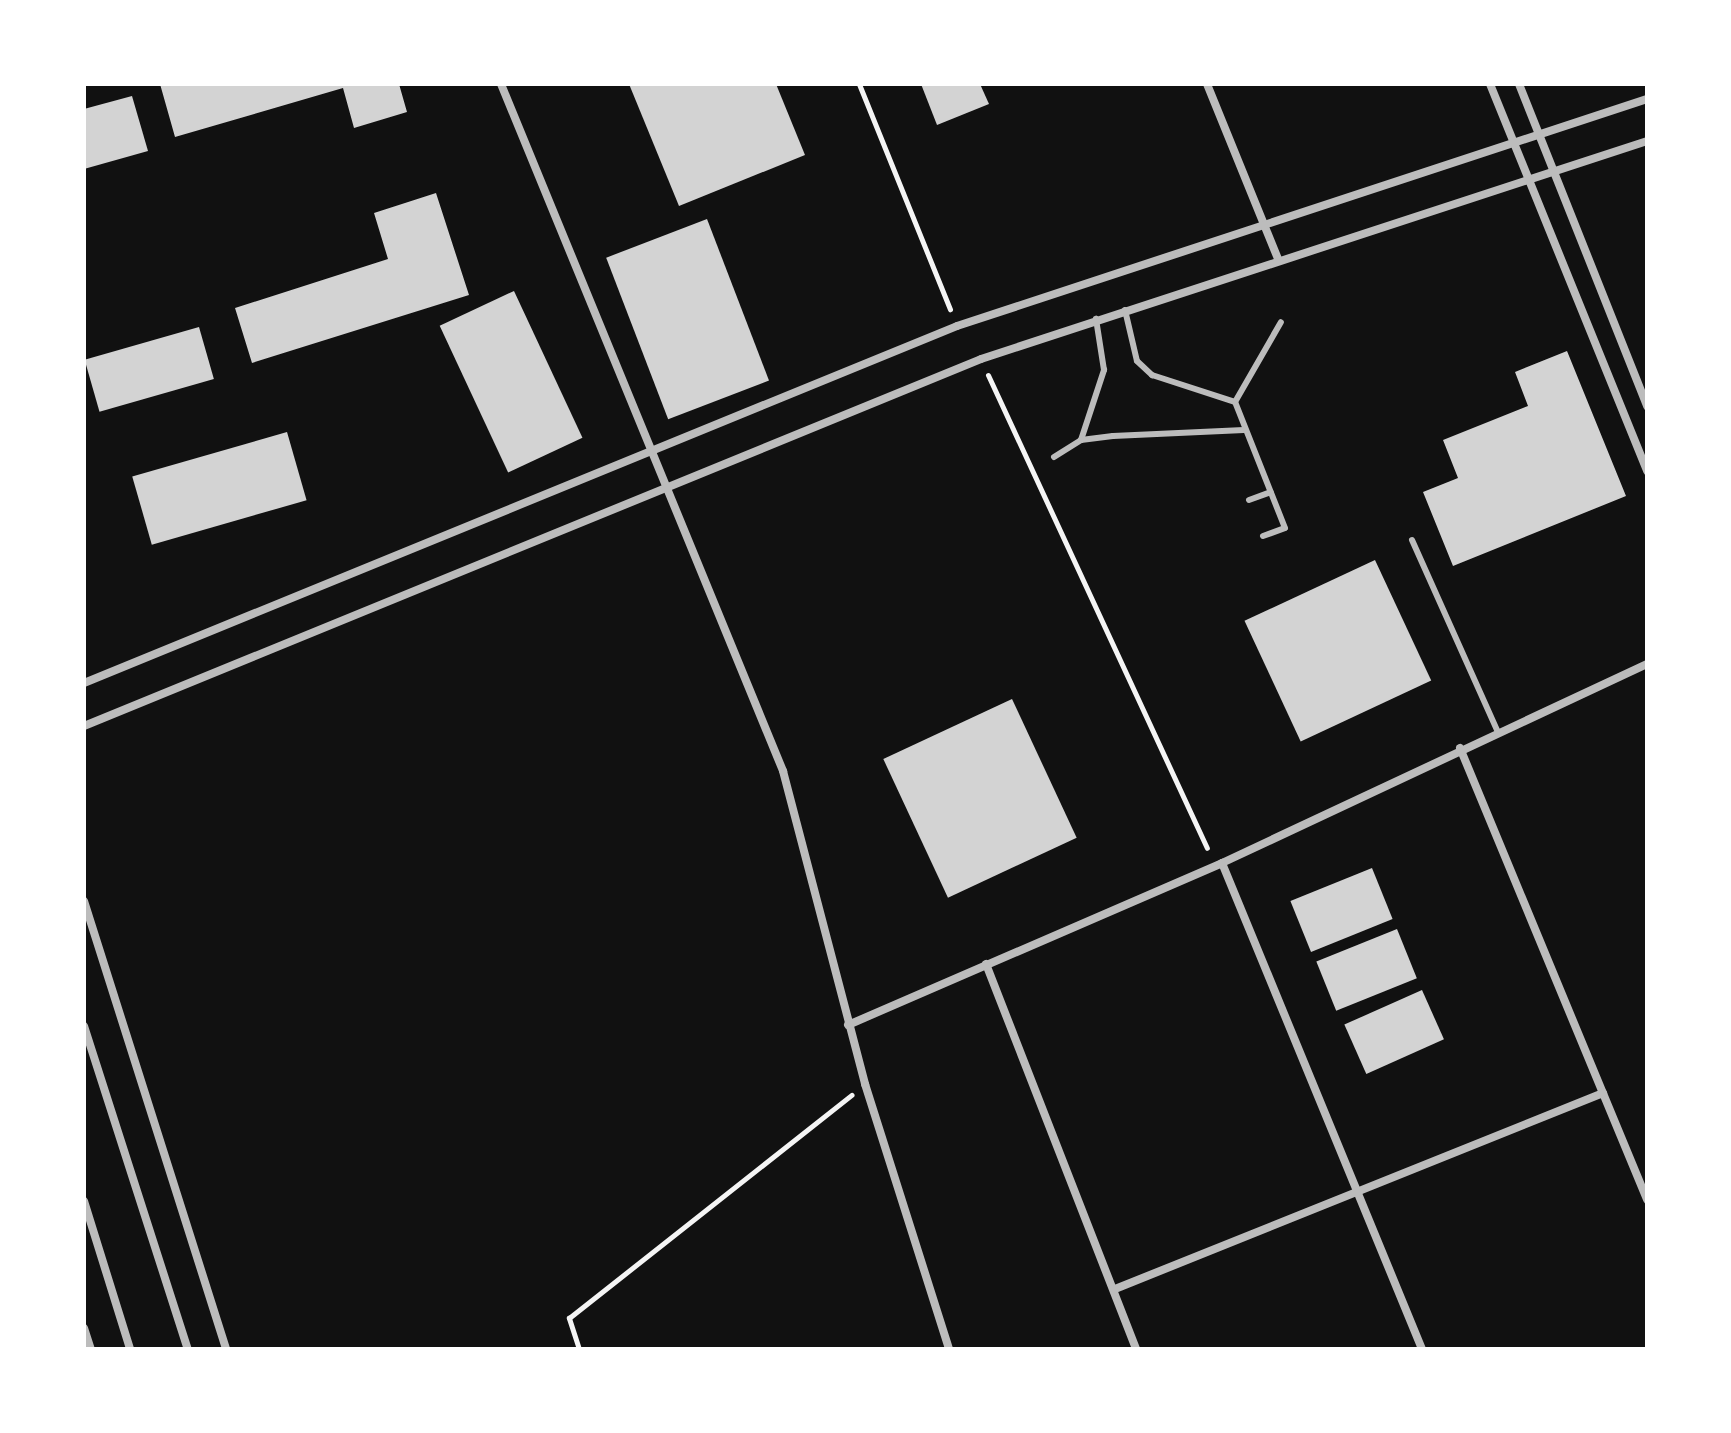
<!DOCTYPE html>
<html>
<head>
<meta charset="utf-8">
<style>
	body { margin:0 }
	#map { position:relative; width:1731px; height:1433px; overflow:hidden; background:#111; font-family:Overpass,sans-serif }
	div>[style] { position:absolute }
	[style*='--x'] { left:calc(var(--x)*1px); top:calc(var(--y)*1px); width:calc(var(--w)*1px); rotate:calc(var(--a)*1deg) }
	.building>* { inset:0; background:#d3d3d3; transform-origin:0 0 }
	.path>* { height:5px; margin:-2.5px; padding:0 2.5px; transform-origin:2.5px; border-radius:2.5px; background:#f5f5f5 }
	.service>* { height:6px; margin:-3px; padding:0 3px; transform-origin:3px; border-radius:3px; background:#bcbcbc }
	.minor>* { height:8px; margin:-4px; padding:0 4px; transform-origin:4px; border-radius:4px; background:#bcbcbc }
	span { translate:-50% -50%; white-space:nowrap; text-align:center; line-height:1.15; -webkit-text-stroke:6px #fff; paint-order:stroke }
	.frame { position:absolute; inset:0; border:86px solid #fff; pointer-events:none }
</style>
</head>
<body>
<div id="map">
	<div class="building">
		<div style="clip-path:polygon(160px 84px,399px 84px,407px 112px,354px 128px,343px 88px,175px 137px)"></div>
		<div style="clip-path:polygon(629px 84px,776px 84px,805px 155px,679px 206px)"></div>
		<div style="clip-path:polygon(921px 84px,980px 84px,989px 104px,937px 125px)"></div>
		<div style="clip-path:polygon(132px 96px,148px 151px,84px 169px,84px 109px)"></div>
		<div style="clip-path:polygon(436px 193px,469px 295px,252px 363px,235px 308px,388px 259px,374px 213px)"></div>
		<div style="left:707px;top:219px;width:173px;height:108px;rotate:69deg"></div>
		<div style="left:514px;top:291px;width:162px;height:82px;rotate:65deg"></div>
		<div style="left:199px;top:327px;width:54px;height:119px;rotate:74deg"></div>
		<div style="clip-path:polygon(1567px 351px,1626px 496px,1453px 566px,1423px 492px,1458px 478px,1443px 440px,1528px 406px,1515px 372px)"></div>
		<div style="left:287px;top:432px;width:71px;height:161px;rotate:74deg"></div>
		<div style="left:1375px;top:560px;width:133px;height:144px;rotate:65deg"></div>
		<div style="left:1012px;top:699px;width:153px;height:142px;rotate:65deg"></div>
		<div style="left:1372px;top:868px;width:55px;height:88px;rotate:68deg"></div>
		<div style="left:1397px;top:929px;width:53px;height:87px;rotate:68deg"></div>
		<div style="left:1422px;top:990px;width:54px;height:85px;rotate:66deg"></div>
	</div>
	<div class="path">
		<div style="--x:859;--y:84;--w:243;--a:68"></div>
		<div style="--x:988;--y:375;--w:521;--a:65.16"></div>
		<div style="--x:579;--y:1349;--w:33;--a:-108"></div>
		<div style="--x:569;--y:1318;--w:360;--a:-38.3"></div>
	</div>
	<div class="service">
		<div style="--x:1125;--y:310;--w:52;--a:76.8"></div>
		<div style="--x:1137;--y:361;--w:21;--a:43"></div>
		<div style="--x:1152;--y:375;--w:87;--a:18"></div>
		<div style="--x:1081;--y:440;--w:74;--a:-71.8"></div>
		<div style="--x:1104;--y:370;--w:52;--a:-98.9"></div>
		<div style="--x:1054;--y:457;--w:32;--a:-32"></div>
		<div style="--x:1081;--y:440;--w:32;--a:-7"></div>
		<div style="--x:1113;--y:436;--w:131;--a:-2.6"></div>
		<div style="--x:1249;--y:500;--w:23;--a:-20"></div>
		<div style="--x:1263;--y:536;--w:23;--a:-20"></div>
		<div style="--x:1285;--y:528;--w:136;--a:-111.6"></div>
		<div style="--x:1235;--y:402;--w:92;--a:-60.1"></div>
		<div style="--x:1412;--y:540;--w:208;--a:65.9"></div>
	</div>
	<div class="minor">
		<div style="--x:501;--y:84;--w:743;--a:67.68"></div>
		<div style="--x:783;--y:771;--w:324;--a:75.3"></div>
		<div style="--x:865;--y:1084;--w:278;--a:72.4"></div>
		<div style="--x:1207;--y:84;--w:189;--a:67.9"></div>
		<div style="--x:1490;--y:84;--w:418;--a:67.9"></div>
		<div style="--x:1519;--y:84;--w:347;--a:68.3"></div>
		<div style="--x:84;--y:683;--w:943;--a:-22.24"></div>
		<div style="--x:957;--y:326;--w:726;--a:-18.21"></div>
		<div style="--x:84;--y:726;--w:969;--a:-22.25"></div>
		<div style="--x:981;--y:359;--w:701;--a:-18.12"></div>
		<div style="--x:1460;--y:748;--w:489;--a:67.5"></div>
		<div style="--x:1222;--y:863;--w:526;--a:67.63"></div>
		<div style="--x:84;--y:901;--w:470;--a:72.4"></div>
		<div style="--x:986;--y:964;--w:413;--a:68.7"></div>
		<div style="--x:848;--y:1025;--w:408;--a:-23.4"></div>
		<div style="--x:1222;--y:863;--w:469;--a:-25.1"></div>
		<div style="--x:84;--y:1026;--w:339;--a:72.2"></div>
		<div style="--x:84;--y:1201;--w:155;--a:72.7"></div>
		<div style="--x:1115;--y:1289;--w:526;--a:-21.88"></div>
		<div style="--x:84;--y:1328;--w:22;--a:72"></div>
	</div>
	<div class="frame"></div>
</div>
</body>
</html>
